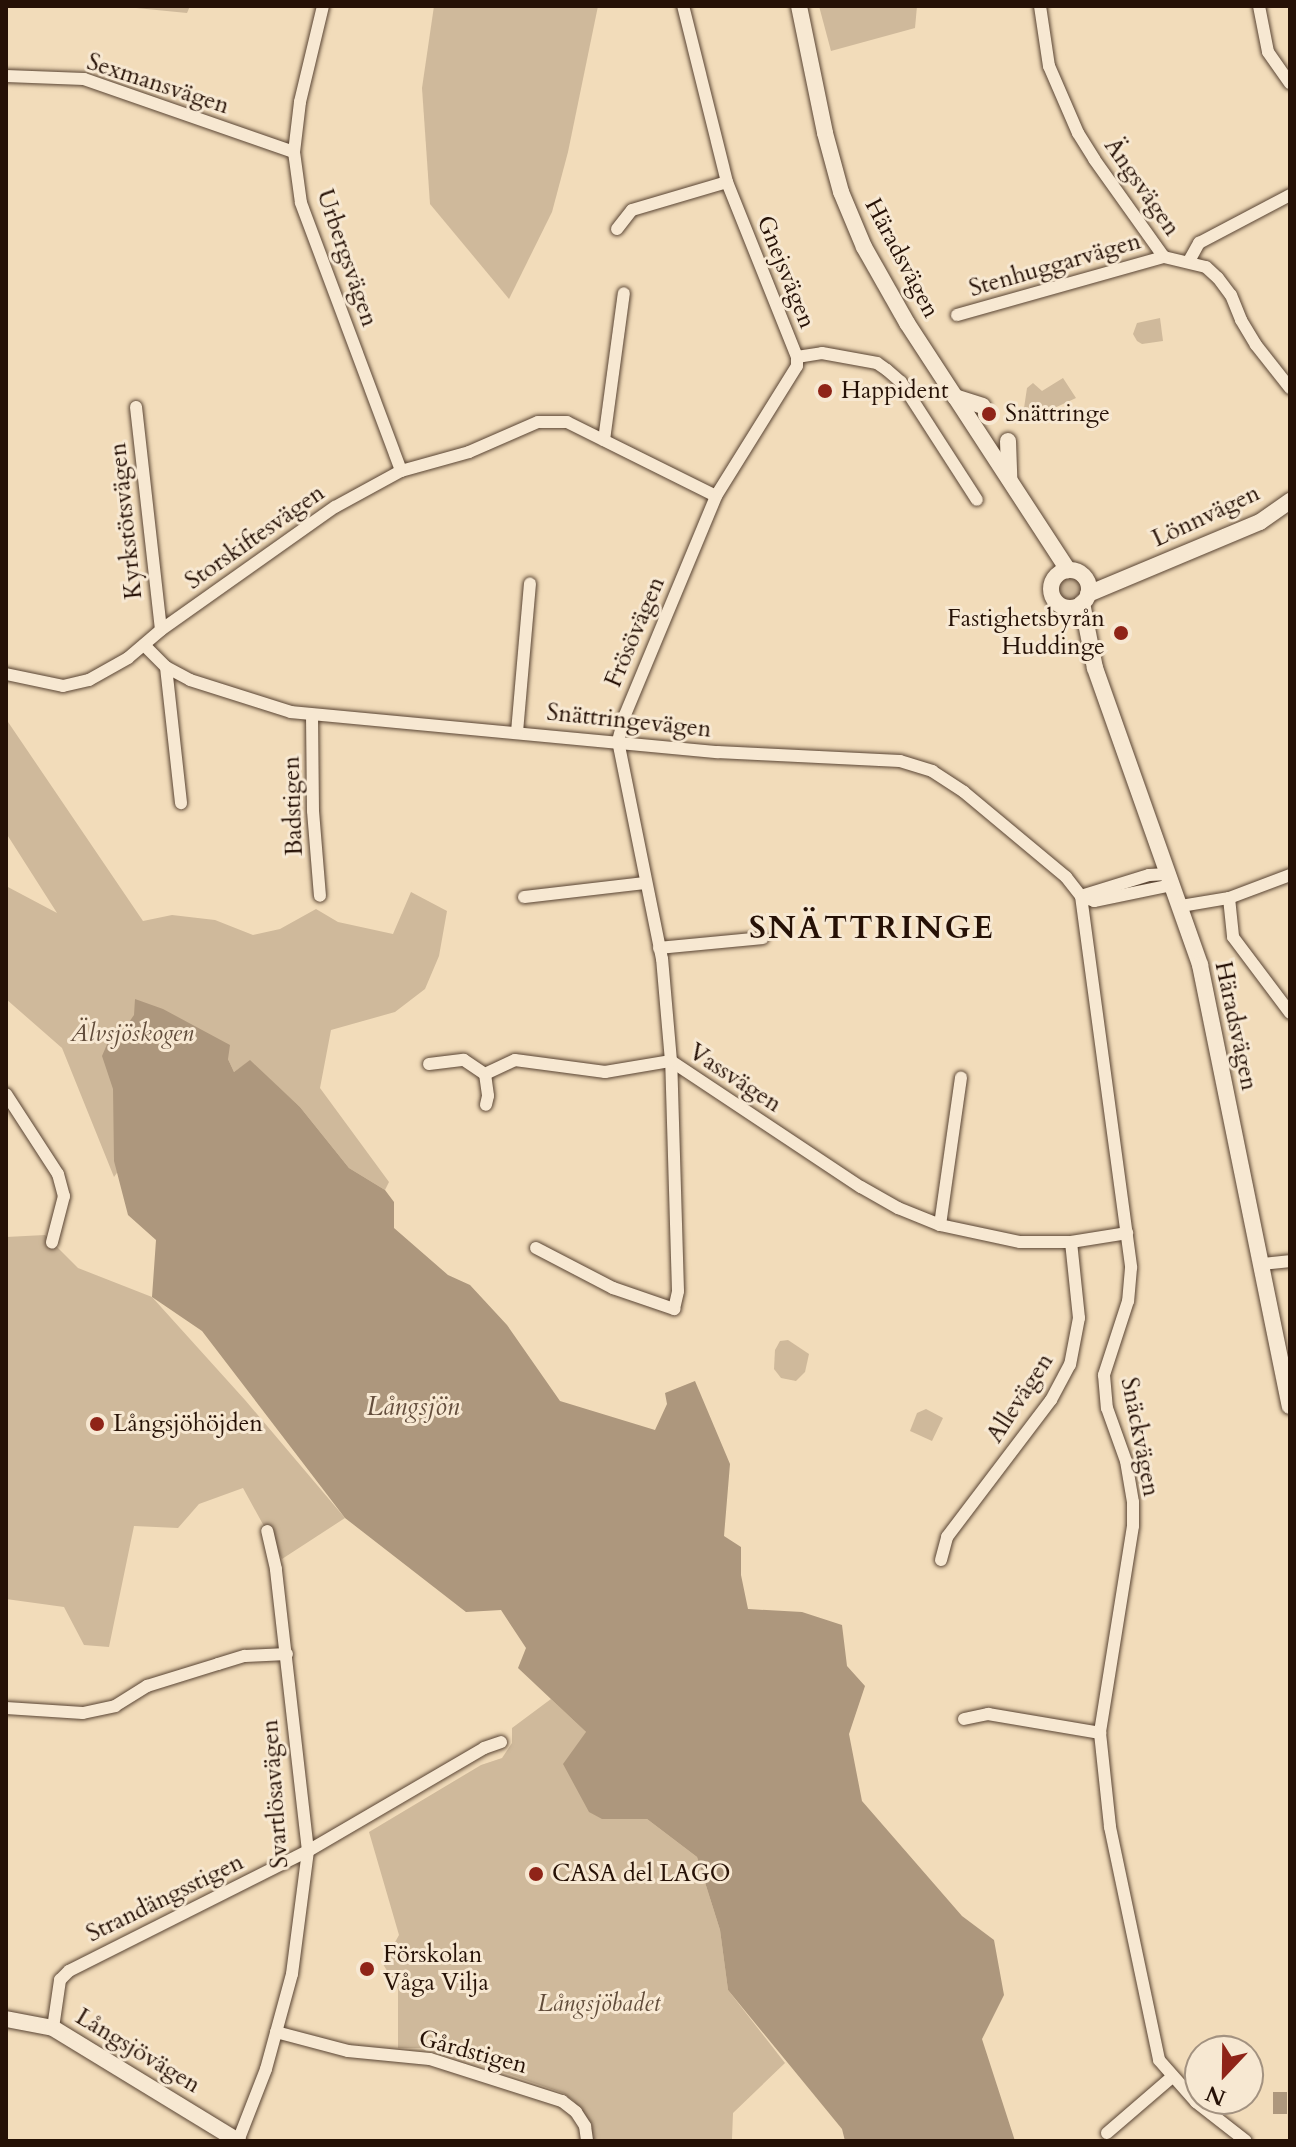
<!DOCTYPE html>
<html>
<head>
<meta charset="utf-8">
<style>
	body { margin:0 }
	#map { position:relative; width:1296px; height:2147px; overflow:hidden; background:#f2dcba; font-family:Cardo,serif }
	div>[style] { position:absolute }
	[style*='--x'] { left:calc(var(--x)*1px); top:calc(var(--y)*1px); width:calc(var(--w)*1px); rotate:calc(var(--a)*1deg) }
	.green>* { inset:0; background:#cfb99b }
	.round { border-radius:50% }
	.water>* { inset:0; background:#ad977d; transform-origin:0 0 }
	.roads { filter:drop-shadow(0 0 2px #594433) drop-shadow(0 0 2px #594433) }
	.minor>* { height:12px; margin:-6px; padding:0 6px; transform-origin:6px; border-radius:6px; background:#f7e8d2 }
	.tertiary>* { height:16px; margin:-8px; padding:0 8px; transform-origin:8px; border-radius:8px; background:#f7e8d2 }
	.tertiary>.ring { margin:-8px; padding:0; box-sizing:content-box; background:none; border:16px solid #f7e8d2; border-radius:50% }
	.dots>* { width:22px; height:22px; translate:-50% -50%; box-sizing:border-box; border:4px solid #f7e8d2; border-radius:50% }
	span { translate:-50% -50%; white-space:nowrap; text-align:center; line-height:1.15; -webkit-text-stroke:6px #f7e8d2; paint-order:stroke }
	.street-label { font-size:24px; color:#261106 }
	.poi-label { font-size:24px; color:#261106 }
	.left { translate:0 -50%; text-align:left }
	.right { translate:-100% -50%; text-align:right }
	.park-label { font-size:24px; color:#614c3a; font-style:italic }
	.water-label { font-size:26px; color:#634d3c; font-style:italic }
	.district-label { font-size:32px; color:#261106; font-weight:700; letter-spacing:2px }
	.frame { position:absolute; inset:0; border:8px solid #261106; pointer-events:none }
	.north { position:absolute; left:1184px; top:2035px; width:80px; height:80px; box-sizing:border-box; background:#f7e8d2; border:2px solid #a39280; border-radius:50%; rotate:202deg; font-size:22px; font-weight:700; line-height:32px; text-align:center; color:#261106 }
	.north::after { content:''; display:block; margin:auto; width:28px; height:36px; background:#8f2418; clip-path:polygon(50% 0,100% 100%,50% 72%,0 100%) }
</style>
</head>
<body>
<div id="map">
	<div class="green">
		<div style="clip-path:polygon(116px 6px,190px 6px,187px 13px)"></div>
		<div style="clip-path:polygon(434px 6px,598px 6px,568px 152px,552px 212px,509px 299px,430px 204px,422px 88px)"></div>
		<div style="clip-path:polygon(819px 6px,917px 6px,915px 28px,831px 51px)"></div>
		<div style="clip-path:polygon(1160px 318px,1163px 341px,1142px 344px,1137px 341px,1133px 334px,1137px 323px)"></div>
		<div style="clip-path:polygon(1063px 378px,1076px 398px,1050px 410px,1051px 418px,1040px 422px,1031px 417px,1024px 408px,1027px 388px,1033px 383px,1042px 391px)"></div>
		<div class="round" style="left:1056px;top:575px;width:28px;height:28px"></div>
		<div style="clip-path:polygon(6px 719px,143px 921px,172px 915px,215px 920px,253px 935px,280px 929px,316px 909px,338px 922px,393px 934px,411px 892px,447px 911px,439px 956px,425px 989px,395px 1012px,331px 1030px,320px 1088px,389px 1182px,385px 1190px,349px 1168px,300px 1107px,250px 1061px,234px 1072px,228px 1059px,174px 1093px,114px 1177px,62px 1048px,6px 999px,6px 886px,57px 913px,6px 833px)"></div>
		<div style="clip-path:polygon(45px 1235px,78px 1268px,152px 1297px,245px 1400px,345px 1518px,282px 1559px,243px 1488px,199px 1504px,178px 1528px,134px 1526px,109px 1647px,84px 1645px,64px 1607px,6px 1599px,6px 1237px)"></div>
		<div style="clip-path:polygon(788px 1340px,809px 1354px,805px 1372px,796px 1381px,781px 1378px,774px 1369px,775px 1350px,780px 1341px)"></div>
		<div style="clip-path:polygon(926px 1409px,943px 1418px,932px 1441px,910px 1431px,917px 1413px)"></div>
		<div style="clip-path:polygon(551px 1699px,586px 1732px,603px 1819px,647px 1819px,697px 1857px,720px 1930px,728px 1990px,785px 2063px,733px 2113px,732px 2139px,728px 2141px,593px 2141px,591px 2128px,574px 2101px,563px 2093px,432px 2048px,398px 2048px,398px 1989px,383px 1964px,399px 1935px,369px 1832px,481px 1765px,502px 1758px,512px 1743px,512px 1728px)"></div>
	</div>
	<div class="water">
		<div style="clip-path:polygon(135px 999px,163px 1009px,230px 1045px,228px 1059px,234px 1072px,250px 1060px,300px 1107px,349px 1168px,385px 1190px,394px 1202px,394px 1228px,448px 1275px,470px 1285px,507px 1325px,560px 1401px,655px 1430px,667px 1404px,665px 1393px,695px 1381px,730px 1464px,724px 1536px,741px 1547px,741px 1575px,748px 1609px,802px 1612px,842px 1625px,847px 1666px,865px 1686px,849px 1734px,862px 1801px,962px 1916px,994px 1940px,1004px 1995px,982px 2039px,1015px 2141px,845px 2141px,842px 2129px,728px 1990px,720px 1930px,697px 1857px,647px 1819px,602px 1819px,589px 1812px,563px 1764px,586px 1732px,518px 1668px,526px 1648px,501px 1610px,466px 1612px,345px 1518px,202px 1331px,152px 1297px,156px 1240px,128px 1215px,114px 1161px,113px 1089px,102px 1056px,108px 1042px,118px 1038px,134px 1015px)"></div>
		<div style="left:1273px;top:2092px;width:14px;height:22px"></div>
	</div>
	<div class="roads">
		<div class="minor">
			<div style="--x:323;--y:6;--w:99;--a:103.5"></div>
			<div style="--x:300;--y:102;--w:50;--a:96.8"></div>
			<div style="--x:294;--y:152;--w:51;--a:82.2"></div>
			<div style="--x:301;--y:203;--w:286;--a:69.5"></div>
			<div style="--x:1040;--y:6;--w:61;--a:81.5"></div>
			<div style="--x:1049;--y:66;--w:73;--a:66.6"></div>
			<div style="--x:1078;--y:133;--w:31;--a:58"></div>
			<div style="--x:1094;--y:159;--w:120;--a:54.5"></div>
			<div style="--x:1164;--y:257;--w:43;--a:13.4"></div>
			<div style="--x:1206;--y:267;--w:16;--a:43"></div>
			<div style="--x:1218;--y:278;--w:21;--a:53"></div>
			<div style="--x:1231;--y:295;--w:27;--a:68"></div>
			<div style="--x:1241;--y:320;--w:29;--a:59"></div>
			<div style="--x:1256;--y:345;--w:55;--a:51.7"></div>
			<div style="--x:1259;--y:6;--w:47;--a:78.9"></div>
			<div style="--x:1268;--y:52;--w:38;--a:55"></div>
			<div style="--x:6;--y:76;--w:78;--a:2.2"></div>
			<div style="--x:84;--y:79;--w:222;--a:19.2"></div>
			<div style="--x:617;--y:229;--w:24;--a:-52"></div>
			<div style="--x:632;--y:210;--w:99;--a:-16.4"></div>
			<div style="--x:1189;--y:261;--w:21;--a:-61"></div>
			<div style="--x:1199;--y:243;--w:103;--a:-27.8"></div>
			<div style="--x:957;--y:315;--w:215;--a:-15.7"></div>
			<div style="--x:797;--y:357;--w:25;--a:-9"></div>
			<div style="--x:822;--y:353;--w:56;--a:10.3"></div>
			<div style="--x:877;--y:363;--w:12;--a:35"></div>
			<div style="--x:887;--y:370;--w:18;--a:41"></div>
			<div style="--x:901;--y:382;--w:140;--a:57.2"></div>
			<div style="--x:136;--y:407;--w:224;--a:83.6"></div>
			<div style="--x:604;--y:440;--w:148;--a:-82.3"></div>
			<div style="--x:144;--y:645;--w:31;--a:45"></div>
			<div style="--x:166;--y:667;--w:27;--a:28"></div>
			<div style="--x:190;--y:680;--w:106;--a:17.6"></div>
			<div style="--x:291;--y:712;--w:428;--a:5.4"></div>
			<div style="--x:717;--y:752;--w:183;--a:2.8"></div>
			<div style="--x:900;--y:761;--w:34;--a:17"></div>
			<div style="--x:932;--y:771;--w:38;--a:33"></div>
			<div style="--x:964;--y:792;--w:133;--a:39.8"></div>
			<div style="--x:1066;--y:877;--w:24;--a:52"></div>
			<div style="--x:1081;--y:896;--w:14;--a:21"></div>
			<div style="--x:1094;--y:901;--w:80;--a:-11.6"></div>
			<div style="--x:166;--y:667;--w:137;--a:83.7"></div>
			<div style="--x:6;--y:674;--w:58;--a:11.9"></div>
			<div style="--x:63;--y:686;--w:27;--a:-13"></div>
			<div style="--x:89;--y:680;--w:45;--a:-29.4"></div>
			<div style="--x:128;--y:658;--w:43;--a:-40.3"></div>
			<div style="--x:161;--y:630;--w:213;--a:-35.3"></div>
			<div style="--x:335;--y:507;--w:75;--a:-28.6"></div>
			<div style="--x:401;--y:471;--w:71;--a:-15.6"></div>
			<div style="--x:469;--y:452;--w:75;--a:-23.5"></div>
			<div style="--x:538;--y:422;--w:29;--a:0"></div>
			<div style="--x:567;--y:422;--w:166;--a:26.4"></div>
			<div style="--x:312;--y:715;--w:96;--a:89.4"></div>
			<div style="--x:313;--y:811;--w:85;--a:85.3"></div>
			<div style="--x:517;--y:732;--w:149;--a:-85"></div>
			<div style="--x:1081;--y:896;--w:375;--a:82.3"></div>
			<div style="--x:1131;--y:1268;--w:33;--a:95"></div>
			<div style="--x:1128;--y:1301;--w:78;--a:108"></div>
			<div style="--x:1104;--y:1375;--w:33;--a:85"></div>
			<div style="--x:1107;--y:1408;--w:56;--a:70.3"></div>
			<div style="--x:1126;--y:1461;--w:42;--a:80.3"></div>
			<div style="--x:1133;--y:1502;--w:24;--a:90"></div>
			<div style="--x:1133;--y:1526;--w:210;--a:99.1"></div>
			<div style="--x:1100;--y:1733;--w:95;--a:83.9"></div>
			<div style="--x:1110;--y:1827;--w:238;--a:78.1"></div>
			<div style="--x:1159;--y:2060;--w:56;--a:48.6"></div>
			<div style="--x:1196;--y:2102;--w:63;--a:38"></div>
			<div style="--x:1081;--y:896;--w:71;--a:-17.2"></div>
			<div style="--x:1149;--y:875;--w:19;--a:-3"></div>
			<div style="--x:524;--y:897;--w:122;--a:-6.6"></div>
			<div style="--x:1229;--y:898;--w:39;--a:84"></div>
			<div style="--x:1233;--y:937;--w:95;--a:53.1"></div>
			<div style="--x:1181;--y:906;--w:49;--a:-9.5"></div>
			<div style="--x:1229;--y:898;--w:65;--a:-20.7"></div>
			<div style="--x:659;--y:948;--w:104;--a:-5.5"></div>
			<div style="--x:429;--y:1064;--w:35;--a:-7"></div>
			<div style="--x:464;--y:1060;--w:25;--a:34"></div>
			<div style="--x:485;--y:1074;--w:33;--a:-25"></div>
			<div style="--x:515;--y:1060;--w:91;--a:7.6"></div>
			<div style="--x:605;--y:1072;--w:67;--a:-9.5"></div>
			<div style="--x:671;--y:1061;--w:228;--a:33.6"></div>
			<div style="--x:861;--y:1187;--w:43;--a:29.6"></div>
			<div style="--x:898;--y:1208;--w:45;--a:22"></div>
			<div style="--x:940;--y:1225;--w:82;--a:12"></div>
			<div style="--x:1020;--y:1242;--w:51;--a:0"></div>
			<div style="--x:1071;--y:1242;--w:57;--a:-9.1"></div>
			<div style="--x:485;--y:1074;--w:22;--a:82"></div>
			<div style="--x:488;--y:1096;--w:9;--a:103"></div>
			<div style="--x:6;--y:1094;--w:95;--a:57"></div>
			<div style="--x:58;--y:1174;--w:23;--a:75"></div>
			<div style="--x:64;--y:1196;--w:48;--a:104.6"></div>
			<div style="--x:940;--y:1225;--w:149;--a:-81.9"></div>
			<div style="--x:536;--y:1248;--w:87;--a:27.5"></div>
			<div style="--x:613;--y:1288;--w:65;--a:19"></div>
			<div style="--x:674;--y:1309;--w:18;--a:-77"></div>
			<div style="--x:678;--y:1291;--w:230;--a:-91.7"></div>
			<div style="--x:671;--y:1061;--w:102;--a:-95"></div>
			<div style="--x:662;--y:959;--w:222;--a:-101.4"></div>
			<div style="--x:618;--y:741;--w:27;--a:-75"></div>
			<div style="--x:625;--y:715;--w:237;--a:-67.4"></div>
			<div style="--x:716;--y:496;--w:153;--a:-58.1"></div>
			<div style="--x:797;--y:366;--w:9;--a:-90"></div>
			<div style="--x:797;--y:357;--w:188;--a:-111.8"></div>
			<div style="--x:727;--y:182;--w:181;--a:-104"></div>
			<div style="--x:1262;--y:1264;--w:28;--a:-6"></div>
			<div style="--x:941;--y:1560;--w:24;--a:-75"></div>
			<div style="--x:947;--y:1537;--w:172;--a:-52.8"></div>
			<div style="--x:1051;--y:1400;--w:40;--a:-62"></div>
			<div style="--x:1070;--y:1365;--w:48;--a:-79.2"></div>
			<div style="--x:1079;--y:1318;--w:76;--a:-96"></div>
			<div style="--x:6;--y:1708;--w:77;--a:3.7"></div>
			<div style="--x:83;--y:1713;--w:33;--a:-12"></div>
			<div style="--x:115;--y:1706;--w:38;--a:-32"></div>
			<div style="--x:147;--y:1686;--w:74;--a:-17.2"></div>
			<div style="--x:218;--y:1664;--w:28;--a:-17"></div>
			<div style="--x:245;--y:1656;--w:42;--a:-2.7"></div>
			<div style="--x:964;--y:1719;--w:25;--a:-12"></div>
			<div style="--x:988;--y:1714;--w:114;--a:9.6"></div>
			<div style="--x:53;--y:2028;--w:49;--a:-81.7"></div>
			<div style="--x:60;--y:1980;--w:13;--a:-45"></div>
			<div style="--x:69;--y:1971;--w:267;--a:-26.7"></div>
			<div style="--x:308;--y:1851;--w:204;--a:-30.3"></div>
			<div style="--x:484;--y:1748;--w:18;--a:-19"></div>
			<div style="--x:276;--y:2032;--w:74;--a:14.8"></div>
			<div style="--x:348;--y:2051;--w:82;--a:5.6"></div>
			<div style="--x:430;--y:2059;--w:139;--a:17.7"></div>
			<div style="--x:562;--y:2101;--w:18;--a:38"></div>
			<div style="--x:576;--y:2112;--w:17;--a:57"></div>
			<div style="--x:585;--y:2126;--w:15;--a:82"></div>
			<div style="--x:1107;--y:2133;--w:86;--a:-40.7"></div>
			<div style="--x:238;--y:2141;--w:77;--a:-68.7"></div>
			<div style="--x:266;--y:2069;--w:98;--a:-74.7"></div>
			<div style="--x:292;--y:1974;--w:124;--a:-82.6"></div>
			<div style="--x:308;--y:1851;--w:284;--a:-96.5"></div>
			<div style="--x:276;--y:1569;--w:39;--a:-103"></div>
		</div>
		<div class="tertiary">
			<div style="--x:799;--y:6;--w:130;--a:78.4"></div>
			<div style="--x:825;--y:133;--w:61;--a:74.8"></div>
			<div style="--x:841;--y:192;--w:60;--a:67.3"></div>
			<div style="--x:864;--y:247;--w:87;--a:60.5"></div>
			<div style="--x:907;--y:323;--w:295;--a:56.9"></div>
			<div style="--x:955;--y:397;--w:29;--a:18"></div>
			<div style="--x:1008;--y:441;--w:38;--a:88"></div>
			<div class="ring" style="left:1051px;top:570px;width:22px;height:22px"></div>
			<div style="--x:1088;--y:594;--w:186;--a:-22.7"></div>
			<div style="--x:1260;--y:522;--w:37;--a:-35"></div>
			<div style="--x:1082;--y:603;--w:66;--a:78.7"></div>
			<div style="--x:1095;--y:668;--w:315;--a:70.5"></div>
			<div style="--x:1200;--y:965;--w:450;--a:78.5"></div>
			<div style="--x:6;--y:2019;--w:48;--a:10.8"></div>
			<div style="--x:53;--y:2028;--w:217;--a:31.4"></div>
		</div>
	</div>
	<div class="dots">
		<div style="left:825px;top:391px;background:#8f2418"></div>
		<div style="left:989px;top:414px;background:#8f2418"></div>
		<div style="left:1121px;top:633px;background:#8f2418"></div>
		<div style="left:97px;top:1424px;background:#8f2418"></div>
		<div style="left:536px;top:1874px;background:#8f2418"></div>
		<div style="left:367px;top:1969px;background:#8f2418"></div>
	</div>
	<div class="street-label">
		<span style="left:158px;top:84px;rotate:18deg">Sexmansvägen</span>
		<span style="left:1142px;top:187px;rotate:55deg">Ängsvägen</span>
		<span style="left:347px;top:258px;rotate:71deg">Urbergsvägen</span>
		<span style="left:902px;top:258px;rotate:62deg">Häradsvägen</span>
		<span style="left:1055px;top:265px;rotate:-16deg">Stenhuggarvägen</span>
		<span style="left:786px;top:272px;rotate:68deg">Gnejsvägen</span>
		<span style="left:1206px;top:516px;rotate:-25deg">Lönnvägen</span>
		<span style="left:126px;top:521px;rotate:-96deg">Kyrkstötsvägen</span>
		<span style="left:255px;top:537px;rotate:-35deg">Storskiftesvägen</span>
		<span style="left:635px;top:632px;rotate:-67deg">Frösövägen</span>
		<span style="left:629px;top:721px;rotate:6deg">Snättringevägen</span>
		<span style="left:293px;top:806px;rotate:-92deg">Badstigen</span>
		<span style="left:1236px;top:1026px;rotate:78deg">Häradsvägen</span>
		<span style="left:735px;top:1078px;rotate:33deg">Vassvägen</span>
		<span style="left:1020px;top:1398px;rotate:-57deg">Allevägen</span>
		<span style="left:1140px;top:1437px;rotate:79deg">Snäckvägen</span>
		<span style="left:275px;top:1794px;rotate:-94deg">Svartlösavägen</span>
		<span style="left:165px;top:1898px;rotate:-26deg">Strandängsstigen</span>
		<span style="left:138px;top:2051px;rotate:31deg">Långsjövägen</span>
		<span style="left:473px;top:2052px;rotate:15deg">Gårdstigen</span>
	</div>
	<div class="poi-label">
		<span class="left" style="left:841px;top:391px">Happident</span>
		<span class="left" style="left:1005px;top:414px">Snättringe</span>
		<span class="right" style="left:1105px;top:633px">Fastighetsbyrån<br>Huddinge</span>
		<span class="left" style="left:113px;top:1424px">Långsjöhöjden</span>
		<span class="left" style="left:552px;top:1874px">CASA del LAGO</span>
		<span class="left" style="left:383px;top:1969px">Förskolan<br>Våga Vilja</span>
	</div>
	<div class="park-label">
		<span style="left:132px;top:1034px">Älvsjöskogen</span>
		<span style="left:599px;top:2004px">Långsjöbadet</span>
	</div>
	<div class="water-label">
		<span style="left:413px;top:1407px">Långsjön</span>
	</div>
	<div class="district-label">
		<span style="left:872px;top:928px">SNÄTTRINGE</span>
	</div>
	<div class="frame"></div>
	<div class="north">N</div>
</div>
</body>
</html>
